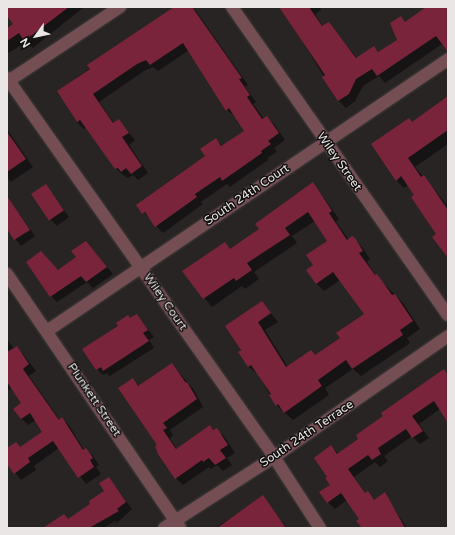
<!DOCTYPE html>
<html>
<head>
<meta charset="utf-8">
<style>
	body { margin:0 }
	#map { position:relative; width:455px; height:535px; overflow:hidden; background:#292424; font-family:"Varela Round",sans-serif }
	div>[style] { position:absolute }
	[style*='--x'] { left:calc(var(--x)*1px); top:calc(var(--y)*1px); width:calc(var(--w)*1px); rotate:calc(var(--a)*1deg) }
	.shadow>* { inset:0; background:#0007 }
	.building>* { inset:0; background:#79243b; transform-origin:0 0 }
	.roads { filter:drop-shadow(0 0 1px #443f3f) drop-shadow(0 0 1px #443f3f) }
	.street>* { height:12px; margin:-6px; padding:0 6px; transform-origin:6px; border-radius:6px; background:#754e54 }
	span { translate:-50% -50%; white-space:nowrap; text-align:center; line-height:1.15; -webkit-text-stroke:3px #100e0e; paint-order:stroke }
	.street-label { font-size:12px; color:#eae6e6 }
	.frame { position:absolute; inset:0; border:8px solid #eae6e6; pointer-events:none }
	.north { position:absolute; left:16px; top:16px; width:40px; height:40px; -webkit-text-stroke:3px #100e0e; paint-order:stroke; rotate:237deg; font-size:11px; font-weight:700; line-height:16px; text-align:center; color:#eae6e6 }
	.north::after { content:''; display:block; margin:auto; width:14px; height:18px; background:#eae6e6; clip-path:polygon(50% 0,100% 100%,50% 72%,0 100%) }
</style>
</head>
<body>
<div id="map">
	<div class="shadow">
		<div style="clip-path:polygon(7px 7px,84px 7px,33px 48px,26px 42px,7px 54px,7px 30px,14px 24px,7px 13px)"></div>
		<div style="clip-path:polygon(175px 7px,191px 7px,196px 11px,248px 85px,245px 87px,256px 102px,253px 104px,264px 119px,267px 117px,274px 124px,285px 140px,274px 148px,277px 152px,267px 158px,268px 160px,230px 187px,227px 184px,201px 202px,203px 204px,163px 233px,137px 205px,207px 157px,215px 139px,223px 146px,246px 131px,235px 116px,227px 110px,189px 50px,158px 71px,153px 67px,144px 71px,99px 102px,114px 123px,119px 120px,135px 140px,129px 145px,148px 173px,138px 180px,133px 175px,128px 178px,123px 175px,116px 169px,87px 127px,84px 129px,77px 122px,58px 91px)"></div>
		<div style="clip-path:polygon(281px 7px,320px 7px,321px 10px,315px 14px,323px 27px,329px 23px,357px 58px,374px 47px,380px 53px,399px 40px,400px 17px,406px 23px,427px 7px,448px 7px,448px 50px,442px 44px,385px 83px,379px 76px,363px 86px,355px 101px,346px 108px,339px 101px)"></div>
		<div style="clip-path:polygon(412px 123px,448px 128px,448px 144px,415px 167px,448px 206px,448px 257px,415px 195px,408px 185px,404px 188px,396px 180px)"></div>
		<div style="clip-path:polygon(7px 129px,33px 167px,11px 182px,7px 178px)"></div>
		<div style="clip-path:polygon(313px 183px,339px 219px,336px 222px,349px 240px,354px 239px,362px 247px,370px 259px,367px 262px,376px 276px,403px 303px,420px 329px,407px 338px,410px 343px,361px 376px,353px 369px,325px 388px,329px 395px,293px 420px,276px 405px,258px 374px,249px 367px,239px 352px,262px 302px,278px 322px,265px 330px,288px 367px,316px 356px,342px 339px,365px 314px,340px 280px,324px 291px,316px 283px,315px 265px,328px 241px,315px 221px,292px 236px,297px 243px,254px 272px,259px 279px,245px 289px,242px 286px,212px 307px,183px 271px,231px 250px,260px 230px)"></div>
		<div style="clip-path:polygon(45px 185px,69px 217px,57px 226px,51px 220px)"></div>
		<div style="clip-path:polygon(7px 197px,35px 236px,21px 246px,7px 228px)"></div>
		<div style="clip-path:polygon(86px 242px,113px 274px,93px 288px,87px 282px,57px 302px,51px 296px,58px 271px,77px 257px)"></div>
		<div style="clip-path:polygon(137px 315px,154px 337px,149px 340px,154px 348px,110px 376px,107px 373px,103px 375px,97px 369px,119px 327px)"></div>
		<div style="clip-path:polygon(7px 339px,14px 349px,17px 347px,23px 354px,36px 371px,29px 376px,60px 420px,62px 419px,69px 425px,84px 450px,93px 456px,99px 465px,96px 467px,101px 474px,86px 484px,59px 448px,34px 466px,36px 470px,21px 480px,7px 463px,7px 450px,21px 448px,43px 432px,36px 420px,28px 425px,21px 418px,23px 404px,12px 388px,7px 391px)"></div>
		<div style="clip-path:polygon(172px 364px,194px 390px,203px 407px,170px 430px,173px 435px,170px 438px,177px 449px,210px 427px,224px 436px,235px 453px,227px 458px,232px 465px,223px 471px,217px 465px,211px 469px,209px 467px,183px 485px,176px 478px,158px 446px,132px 379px,139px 386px)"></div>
		<div style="clip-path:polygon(444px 371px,448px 375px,448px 421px,440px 409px,419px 424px,429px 438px,420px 444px,412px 436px,384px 456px,388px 461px,380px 467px,375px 462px,354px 477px,366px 494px,375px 500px,384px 494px,407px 528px,366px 528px,347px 500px,335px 509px,328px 502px,331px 485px,328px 477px,331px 447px,339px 454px)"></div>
		<div style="clip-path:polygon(108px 478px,132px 509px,117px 523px,115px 521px,104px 528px,52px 528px,64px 515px,69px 520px,92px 504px,105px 491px)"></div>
		<div style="clip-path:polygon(263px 497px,287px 528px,215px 528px)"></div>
	</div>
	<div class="building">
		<div style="clip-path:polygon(7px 7px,69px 7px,24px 41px,19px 33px,7px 41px,7px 28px,13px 24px,7px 16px)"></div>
		<div style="clip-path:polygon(174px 7px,192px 7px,242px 78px,239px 79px,250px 95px,247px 97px,262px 119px,267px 116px,279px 133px,268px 141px,271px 144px,261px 151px,262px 153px,222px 181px,220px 177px,195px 194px,197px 197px,155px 227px,145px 212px,142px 214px,136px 205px,205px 156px,200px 149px,216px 138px,221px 146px,244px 131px,229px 108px,226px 111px,183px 43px,150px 65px,146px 60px,137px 64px,93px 94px,113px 123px,119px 119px,129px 133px,122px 137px,142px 166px,131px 174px,126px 168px,121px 172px,118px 168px,115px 169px,80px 120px,77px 122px,57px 91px,90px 69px,87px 65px)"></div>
		<div style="clip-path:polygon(279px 7px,309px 7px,322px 26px,329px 22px,356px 58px,374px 46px,378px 52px,397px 40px,390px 23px,401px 16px,405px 22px,426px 7px,448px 7px,448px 52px,436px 36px,377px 76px,372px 69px,356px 79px,349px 94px,338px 101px,322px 77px,325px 75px)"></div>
		<div style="clip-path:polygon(448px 96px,448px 130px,408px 158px,421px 177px,424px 175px,448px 210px,448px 258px,432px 237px,436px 234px,411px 197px,414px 195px,401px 176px,396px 181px,371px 144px,409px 118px,412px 122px)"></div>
		<div style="clip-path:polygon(7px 132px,26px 159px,7px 172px)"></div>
		<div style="clip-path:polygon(313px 182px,332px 211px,329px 213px,347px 240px,352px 236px,355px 238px,363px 251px,359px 253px,375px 275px,377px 274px,392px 295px,395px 294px,413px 321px,400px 330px,403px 335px,352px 369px,346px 360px,318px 380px,322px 386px,284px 413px,278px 404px,276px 406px,269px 395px,271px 394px,251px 365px,248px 367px,238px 352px,241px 350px,225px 326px,262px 301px,271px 313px,258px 322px,286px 367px,311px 350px,315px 355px,340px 338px,336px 333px,364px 314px,333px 272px,316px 284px,306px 270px,313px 265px,306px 255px,327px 241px,308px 212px,285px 228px,290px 235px,247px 263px,252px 270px,236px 281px,234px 278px,203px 299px,182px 271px,225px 242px,230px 249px,259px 229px,255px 224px)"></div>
		<div style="left:46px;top:184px;width:32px;height:18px;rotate:56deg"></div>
		<div style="clip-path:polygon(7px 196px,30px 230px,14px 240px,7px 229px)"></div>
		<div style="clip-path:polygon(86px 241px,107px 267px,86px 282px,81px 276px,50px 297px,26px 262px,41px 251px,58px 270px,76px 257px,71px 251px)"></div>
		<div style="clip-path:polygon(137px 314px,148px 330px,143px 333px,149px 341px,103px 371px,101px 367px,96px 370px,82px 349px,118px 326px,116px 323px,128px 315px,130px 318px)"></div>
		<div style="clip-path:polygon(17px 346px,29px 364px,23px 369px,59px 420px,62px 417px,83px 450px,86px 448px,93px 458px,90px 460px,94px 467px,78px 478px,53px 441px,28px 458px,30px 462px,14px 474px,7px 464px,7px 448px,16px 442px,20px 447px,42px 432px,30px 413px,21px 419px,13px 409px,21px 403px,7px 382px,7px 352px)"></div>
		<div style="clip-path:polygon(172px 363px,186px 383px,187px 382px,197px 399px,163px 423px,167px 428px,163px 430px,176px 449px,210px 425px,213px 430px,217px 428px,228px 445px,220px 450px,226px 458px,215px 465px,209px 458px,203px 462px,202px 460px,175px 479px,158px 454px,155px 446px,157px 445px,118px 388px,133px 378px,138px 386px)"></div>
		<div style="clip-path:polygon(444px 369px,448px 375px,448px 423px,434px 401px,412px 416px,423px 431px,412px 438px,406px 429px,378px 448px,381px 454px,372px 460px,368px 455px,348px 469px,365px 493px,368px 491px,374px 500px,385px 492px,405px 528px,362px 528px,356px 521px,359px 519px,341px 493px,327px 503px,319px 492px,330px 485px,325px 478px,327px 477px,314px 458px,331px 445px,337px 454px,358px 439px,356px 435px,383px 416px,381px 413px)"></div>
		<div style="clip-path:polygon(109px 477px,126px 502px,117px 509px,119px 511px,89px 528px,43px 528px,64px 514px,68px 519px,90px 504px,89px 501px,104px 491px,99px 483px)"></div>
		<div style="clip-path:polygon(263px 495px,286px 528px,217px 528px)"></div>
	</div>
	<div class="roads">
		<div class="street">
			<div style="--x:232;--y:7;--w:376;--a:55"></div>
			<div style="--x:7;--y:78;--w:464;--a:54.8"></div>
			<div style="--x:274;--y:457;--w:85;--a:57.1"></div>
			<div style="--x:7;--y:82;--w:136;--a:-33.6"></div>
			<div style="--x:7;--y:274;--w:307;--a:55.7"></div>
			<div style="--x:47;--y:331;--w:485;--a:-34.1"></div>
			<div style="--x:164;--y:528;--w:131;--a:-32.8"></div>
			<div style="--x:274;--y:457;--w:212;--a:-34.8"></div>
		</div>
	</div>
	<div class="street-label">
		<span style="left:339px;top:162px;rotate:55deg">Wiley Street</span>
		<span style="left:247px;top:195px;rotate:-34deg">South 24th Court</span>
		<span style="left:165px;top:302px;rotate:55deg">Wiley Court</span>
		<span style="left:94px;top:400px;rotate:56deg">Plunkett Street</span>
		<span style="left:307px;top:434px;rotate:-34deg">South 24th Terrace</span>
	</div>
	<div class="frame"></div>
	<div class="north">N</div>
</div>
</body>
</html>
